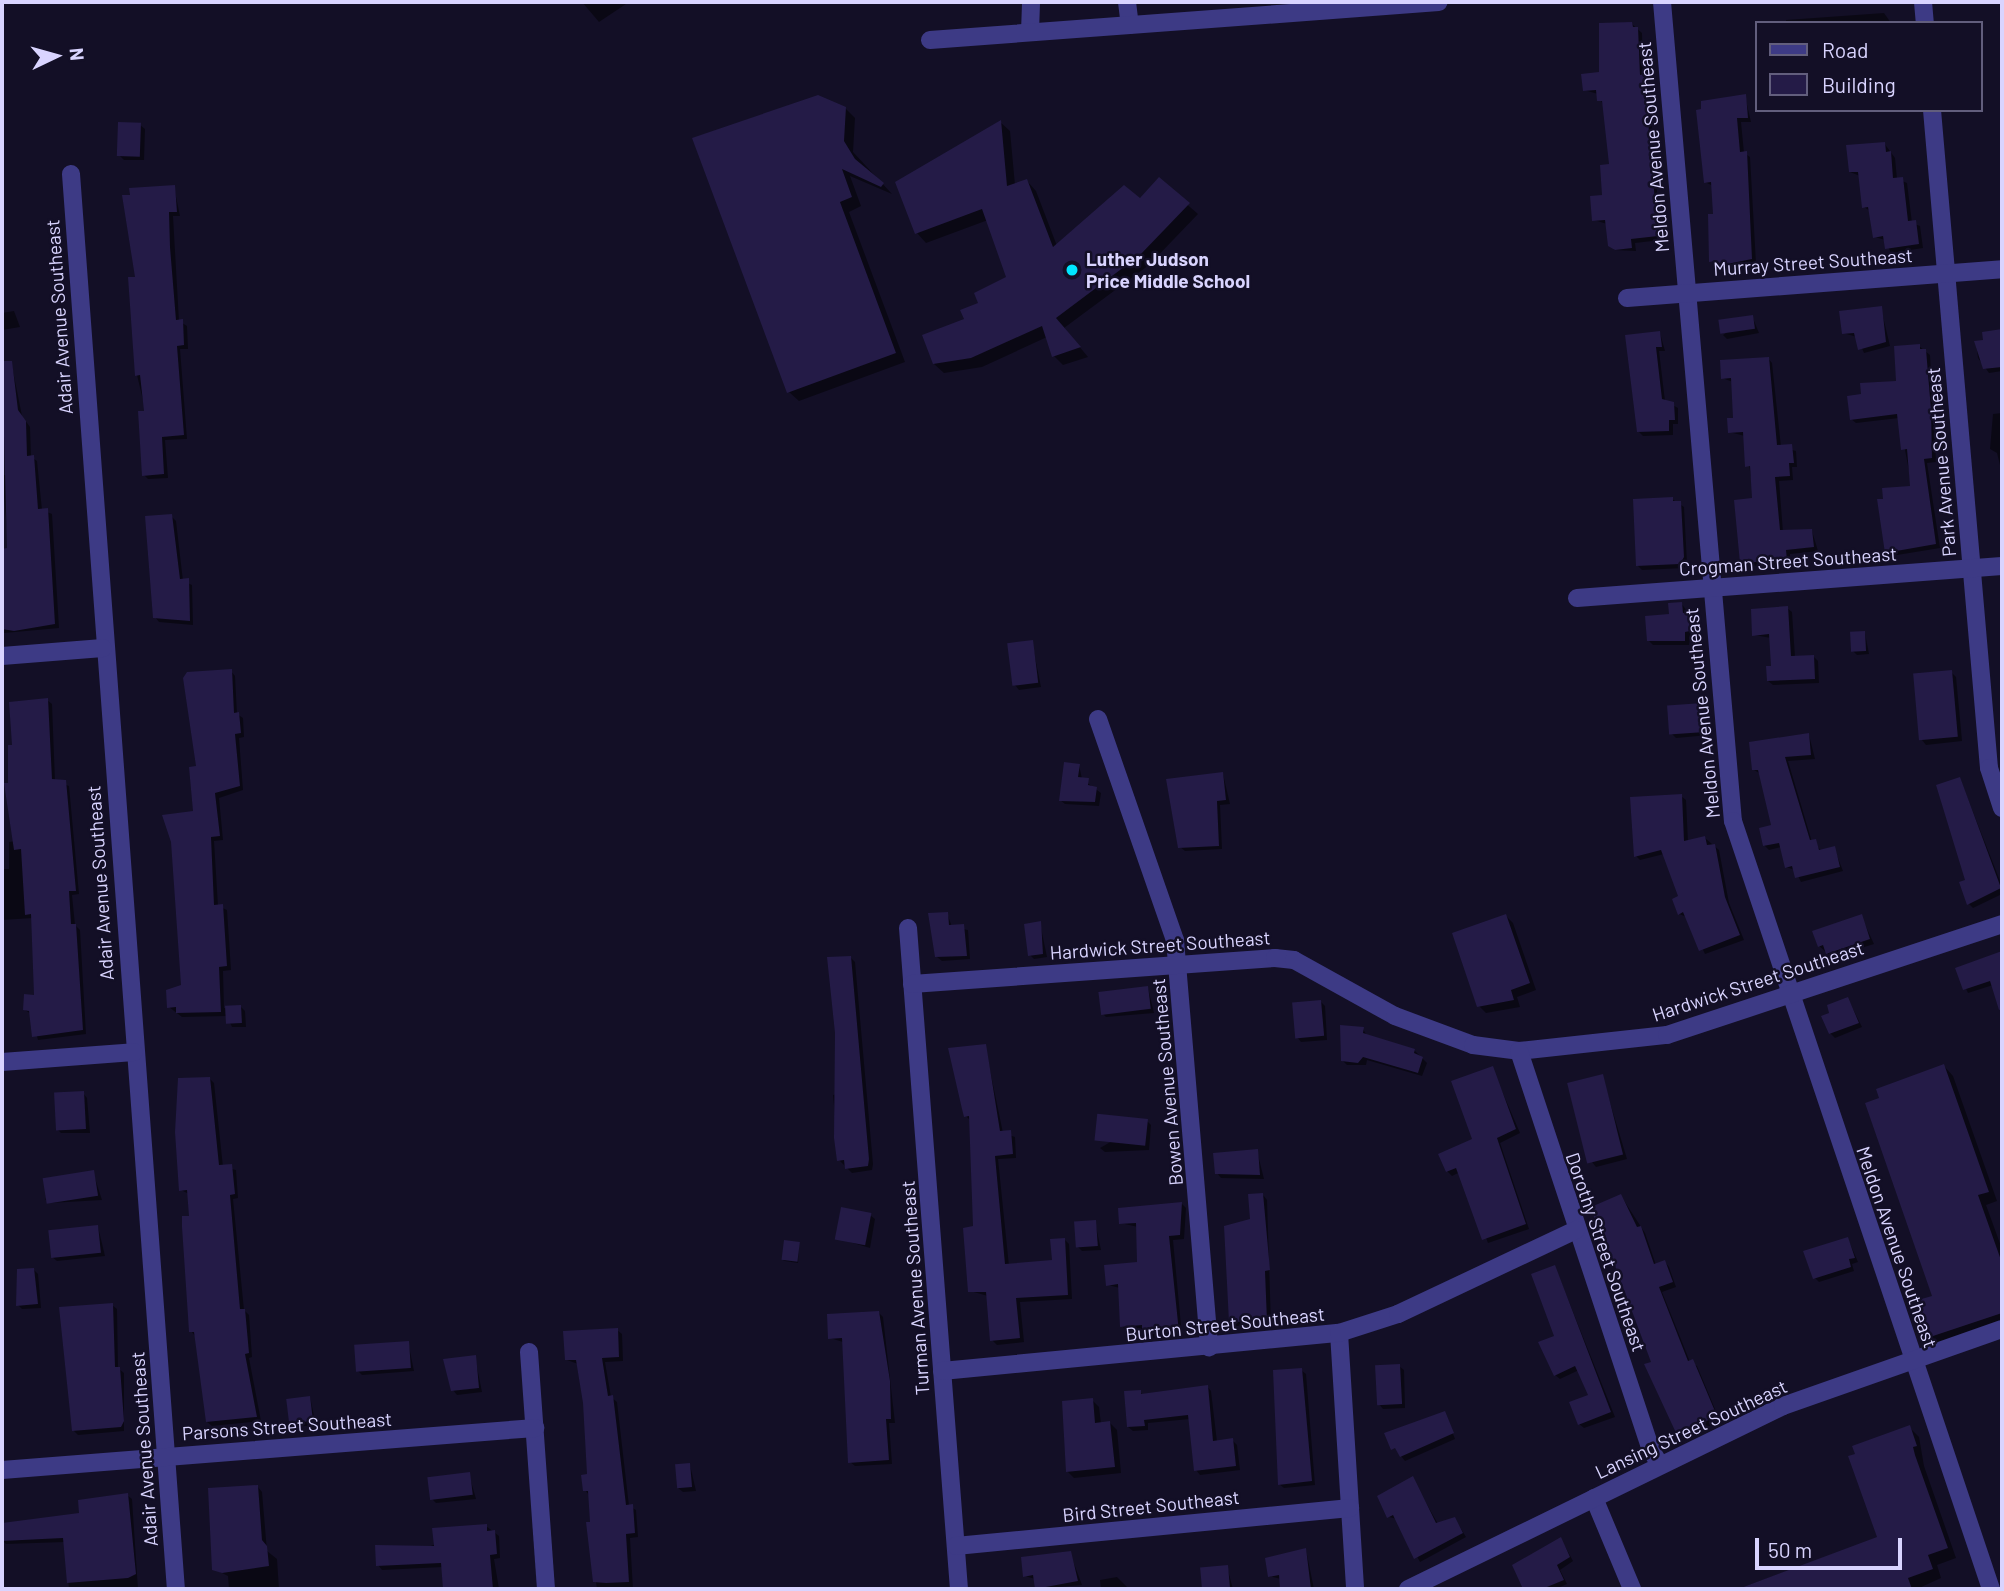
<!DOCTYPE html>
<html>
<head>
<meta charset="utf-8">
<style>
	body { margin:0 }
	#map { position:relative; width:2004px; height:1591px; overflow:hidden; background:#130f26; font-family:Barlow,sans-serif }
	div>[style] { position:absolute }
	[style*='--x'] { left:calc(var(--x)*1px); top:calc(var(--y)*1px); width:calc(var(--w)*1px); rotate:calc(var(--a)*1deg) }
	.shadow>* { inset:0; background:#0007 }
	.building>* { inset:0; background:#241b47; transform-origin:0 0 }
	.street>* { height:18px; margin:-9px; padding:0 9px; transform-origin:9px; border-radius:9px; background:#3d3a85 }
	.dots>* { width:19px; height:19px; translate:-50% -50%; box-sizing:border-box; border:4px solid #130f26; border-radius:50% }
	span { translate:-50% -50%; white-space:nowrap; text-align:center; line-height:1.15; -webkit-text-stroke:5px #130f26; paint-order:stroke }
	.street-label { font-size:19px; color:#d9d4ff }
	.poi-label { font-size:19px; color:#d9d4ff; font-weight:700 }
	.left { translate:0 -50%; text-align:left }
	.frame { position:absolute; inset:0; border:4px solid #d9d4ff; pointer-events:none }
	.legend { position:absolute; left:1755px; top:21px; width:228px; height:91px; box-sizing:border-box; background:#130f26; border:2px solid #625e7d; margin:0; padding:9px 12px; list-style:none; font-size:21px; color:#d9d4ff }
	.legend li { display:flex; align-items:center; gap:14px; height:35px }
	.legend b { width:35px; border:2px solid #625e7d }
	.north { position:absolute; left:21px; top:21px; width:70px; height:70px; -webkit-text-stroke:5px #130f26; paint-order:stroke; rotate:85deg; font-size:19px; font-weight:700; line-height:28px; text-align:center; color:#d9d4ff }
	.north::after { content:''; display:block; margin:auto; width:24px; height:32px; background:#d9d4ff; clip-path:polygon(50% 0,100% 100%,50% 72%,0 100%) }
	.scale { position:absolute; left:1755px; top:1538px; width:147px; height:32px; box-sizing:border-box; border:4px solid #d9d4ff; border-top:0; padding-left:9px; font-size:21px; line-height:24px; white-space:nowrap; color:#d9d4ff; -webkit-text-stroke:5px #130f26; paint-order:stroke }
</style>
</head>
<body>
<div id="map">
	<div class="shadow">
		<div style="clip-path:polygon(582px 2px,629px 2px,599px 22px)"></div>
		<div style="clip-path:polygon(1884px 13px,1891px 23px,1786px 23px,1786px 20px)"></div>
		<div style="clip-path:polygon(1632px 24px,1642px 33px,1643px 76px,1648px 81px,1661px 240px,1635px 243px,1636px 251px,1614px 250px,1607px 224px,1594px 220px,1611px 166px,1603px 105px,1598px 94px,1584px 90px,1601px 74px)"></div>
		<div style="clip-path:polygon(1745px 96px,1751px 122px,1741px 122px,1744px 153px,1750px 157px,1756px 263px,1723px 270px,1711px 261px,1715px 216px,1713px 186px,1705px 182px)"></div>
		<div style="clip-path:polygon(845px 108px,855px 118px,853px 152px,892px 194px,850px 176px,861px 206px,849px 212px,905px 362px,799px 401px,789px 392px)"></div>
		<div style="clip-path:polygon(1000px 122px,1010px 131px,1015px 185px,1027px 181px,1036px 191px,1057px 246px,1141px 201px,1159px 180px,1198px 214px,1149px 265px,1064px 328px,1088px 357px,1063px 365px,1054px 356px,1047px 337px,982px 367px,944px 373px,934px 364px,967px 320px,1008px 278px,988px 220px,926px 243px,917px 233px)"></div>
		<div style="clip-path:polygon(140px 125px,145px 129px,144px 160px,124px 160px,119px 155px)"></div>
		<div style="clip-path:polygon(1884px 143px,1895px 158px,1897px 179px,1907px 183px,1912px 223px,1920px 226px,1923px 248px,1891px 253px,1885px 240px,1875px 237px,1870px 211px,1864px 207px,1860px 176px,1850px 172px)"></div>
		<div style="clip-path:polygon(174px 187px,180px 216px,173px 216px,179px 321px,187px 326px,188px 349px,180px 349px,187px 439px,165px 440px,168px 478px,148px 479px,144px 475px,146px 413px,137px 375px,137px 279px)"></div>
		<div style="clip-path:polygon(1881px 308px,1890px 346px,1864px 353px,1857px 337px,1843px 333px)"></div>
		<div style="clip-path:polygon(14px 311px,20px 327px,2px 330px,2px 313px)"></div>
		<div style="clip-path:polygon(1752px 316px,1759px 333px,1727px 339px,1723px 335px)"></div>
		<div style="clip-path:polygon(2002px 331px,2002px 371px,1989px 373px,1978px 358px,1976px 343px,1985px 341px,1984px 333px)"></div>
		<div style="clip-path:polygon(1660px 333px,1665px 351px,1659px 351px,1665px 401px,1678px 408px,1678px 424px,1673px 424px,1673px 435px,1643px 436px,1639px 432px,1627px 336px)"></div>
		<div style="clip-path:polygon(1919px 346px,1930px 355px,1936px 462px,1927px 463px,1940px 548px,1891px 556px,1887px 552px,1912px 487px,1899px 418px,1856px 423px,1851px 419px,1863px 396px,1898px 382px)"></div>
		<div style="clip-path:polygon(1768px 358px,1772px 363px,1781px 447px,1796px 451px,1797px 467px,1792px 467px,1793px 480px,1779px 481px,1783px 532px,1812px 531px,1818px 551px,1790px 554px,1790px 564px,1746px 566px,1742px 562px,1754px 499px,1745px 436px,1729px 432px,1735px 420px,1733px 382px,1722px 378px)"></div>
		<div style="clip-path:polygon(12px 366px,22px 416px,30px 427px,31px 457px,37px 461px,42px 510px,52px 514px,59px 628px,4px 633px,2px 550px,9px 550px,2px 475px,6px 475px,2px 367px)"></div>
		<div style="clip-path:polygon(2002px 413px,2002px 473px,1997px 453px,1990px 449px,1993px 414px)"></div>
		<div style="clip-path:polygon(1672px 499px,1684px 507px,1687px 563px,1684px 568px,1642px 570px,1638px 566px)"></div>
		<div style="clip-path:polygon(171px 516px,176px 521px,183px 581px,192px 585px,193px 625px,159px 622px,155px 617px)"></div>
		<div style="clip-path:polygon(1681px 603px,1693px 619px,1689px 645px,1653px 645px,1649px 641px)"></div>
		<div style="clip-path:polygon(1787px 608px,1792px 612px,1795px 657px,1813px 656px,1818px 661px,1819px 683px,1773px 685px,1768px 681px,1773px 668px,1771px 638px,1754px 635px)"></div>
		<div style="clip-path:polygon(1865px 633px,1869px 654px,1857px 655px,1852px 650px)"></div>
		<div style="clip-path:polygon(1032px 642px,1041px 687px,1019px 690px,1015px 685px)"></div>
		<div style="clip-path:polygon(231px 671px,235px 676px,237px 714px,243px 718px,244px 737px,239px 738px,243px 790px,219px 798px,223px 840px,214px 841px,218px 906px,227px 910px,231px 970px,223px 971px,224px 1008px,241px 1007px,245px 1011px,246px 1027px,232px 1027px,227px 1016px,182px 1017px,169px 1007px,183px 987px,198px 768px)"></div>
		<div style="clip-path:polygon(1951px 672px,1956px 677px,1962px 741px,1926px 745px,1922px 740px)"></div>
		<div style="clip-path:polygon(47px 700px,52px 704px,55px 781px,69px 786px,79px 894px,72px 895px,75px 925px,80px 930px,86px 1034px,38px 1040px,31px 1014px,25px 1010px,36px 997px,33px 918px,2px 920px,2px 869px,9px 869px,9px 842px,16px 841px,14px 747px)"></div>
		<div style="clip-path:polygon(1702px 704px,1709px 735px,1676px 738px,1672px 734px)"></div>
		<div style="clip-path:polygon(1809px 735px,1815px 759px,1788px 761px,1812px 842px,1822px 851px,1834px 848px,1843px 871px,1801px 882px,1795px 870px,1786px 867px,1781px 847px,1769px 850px,1764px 845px,1773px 827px,1761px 774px,1754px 770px)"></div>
		<div style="clip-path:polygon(1079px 765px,1082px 779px,1101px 793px,1099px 806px,1065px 804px,1060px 800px)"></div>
		<div style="clip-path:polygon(1223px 774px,1230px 804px,1220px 805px,1222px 849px,1185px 851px,1180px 847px)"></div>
		<div style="clip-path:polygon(1960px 779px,2002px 886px,2002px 894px,1973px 908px,1969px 904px)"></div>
		<div style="clip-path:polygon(1681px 796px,1686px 800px,1688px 842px,1705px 838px,1719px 850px,1729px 903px,1744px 940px,1705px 954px,1687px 917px,1679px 914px,1680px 897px,1664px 854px,1640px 860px,1636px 856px)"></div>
		<div style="clip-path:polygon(947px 913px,952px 927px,968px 930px,970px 959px,942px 961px,937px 957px,929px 915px)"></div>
		<div style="clip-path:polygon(1506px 916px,1513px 923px,1536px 990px,1517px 997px,1520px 1007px,1486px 1013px,1479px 1006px)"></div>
		<div style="clip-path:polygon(1861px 916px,1874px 944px,1832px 957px,1819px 946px)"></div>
		<div style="clip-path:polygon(1040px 923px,1047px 957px,1034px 959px,1030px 955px)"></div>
		<div style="clip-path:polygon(2002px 953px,2002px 1016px,1993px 985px,1968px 993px,1957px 969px)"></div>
		<div style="clip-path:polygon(850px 957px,855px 962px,873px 1164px,872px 1170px,852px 1173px,839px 1160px,833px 1095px,839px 1094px)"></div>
		<div style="clip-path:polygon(1148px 988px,1154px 1013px,1106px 1017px,1102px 1013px)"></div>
		<div style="clip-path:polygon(1848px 999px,1862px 1027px,1835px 1038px,1830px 1033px,1832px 1014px)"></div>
		<div style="clip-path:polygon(1321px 1002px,1325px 1006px,1327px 1040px,1301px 1042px,1297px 1037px)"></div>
		<div style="clip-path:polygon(1363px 1029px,1367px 1036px,1414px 1050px,1427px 1063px,1422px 1076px,1367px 1060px,1366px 1065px,1347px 1065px,1343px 1061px)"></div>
		<div style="clip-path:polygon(985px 1046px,1003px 1133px,1015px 1137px,1016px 1158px,998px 1159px,1009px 1266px,1054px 1262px,1064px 1239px,1069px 1244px,1072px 1299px,1020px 1302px,1024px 1342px,997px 1345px,992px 1340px,988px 1296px,970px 1291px,975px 1227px,971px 1121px,966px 1116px)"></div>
		<div style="clip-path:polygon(1944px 1066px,1953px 1076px,1997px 1201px,1986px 1205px,2002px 1249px,2002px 1325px,1941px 1346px,1931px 1336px)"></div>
		<div style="clip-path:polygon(1492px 1068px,1520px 1133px,1500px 1143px,1529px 1229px,1488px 1243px,1460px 1172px,1452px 1176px,1447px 1171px,1475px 1140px)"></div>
		<div style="clip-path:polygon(1602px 1076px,1627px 1159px,1596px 1167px,1592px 1162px)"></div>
		<div style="clip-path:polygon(209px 1078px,214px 1083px,223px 1167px,236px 1170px,238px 1198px,233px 1199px,244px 1310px,249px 1315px,252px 1357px,249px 1358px,261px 1421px,212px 1426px,207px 1422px,196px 1337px,191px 1331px,191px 1217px,189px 1194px,181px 1190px)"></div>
		<div style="clip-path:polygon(83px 1093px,87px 1098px,90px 1133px,61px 1133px,57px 1129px)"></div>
		<div style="clip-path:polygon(1147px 1121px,1151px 1125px,1149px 1150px,1105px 1152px,1100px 1148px)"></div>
		<div style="clip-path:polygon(1257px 1151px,1264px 1179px,1221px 1178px,1217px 1173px)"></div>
		<div style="clip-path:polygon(93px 1172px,102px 1200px,50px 1203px,45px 1199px)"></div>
		<div style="clip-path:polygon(1263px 1195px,1267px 1200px,1271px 1325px,1235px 1326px,1231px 1321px,1251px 1221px)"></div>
		<div style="clip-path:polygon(1621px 1196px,1645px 1233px,1656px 1265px,1665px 1262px,1669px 1267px,1676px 1287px,1662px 1292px,1690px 1362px,1697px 1366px,1720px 1421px,1683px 1438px,1615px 1259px,1608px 1256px)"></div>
		<div style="clip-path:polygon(1182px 1204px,1186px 1208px,1184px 1239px,1173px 1240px,1182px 1336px,1149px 1338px,1144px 1329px,1126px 1330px,1122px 1326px,1120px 1288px,1108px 1285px,1139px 1263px,1138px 1227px,1120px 1223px)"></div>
		<div style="clip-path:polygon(870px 1215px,875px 1219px,870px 1248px,836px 1238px)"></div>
		<div style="clip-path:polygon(1095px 1222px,1101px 1250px,1082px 1251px,1078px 1247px)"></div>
		<div style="clip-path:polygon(98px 1227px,105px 1256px,57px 1261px,52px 1257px)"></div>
		<div style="clip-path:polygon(1848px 1239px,1858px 1262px,1852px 1264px,1854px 1271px,1819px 1282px,1815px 1278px)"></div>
		<div style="clip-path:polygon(799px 1244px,798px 1263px,785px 1261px,783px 1260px)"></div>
		<div style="clip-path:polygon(1555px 1267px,1615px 1417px,1584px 1428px,1579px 1424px,1591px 1396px,1579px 1370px,1560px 1379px,1555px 1375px)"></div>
		<div style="clip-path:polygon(34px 1270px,38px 1274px,41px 1308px,22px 1309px,18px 1305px)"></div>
		<div style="clip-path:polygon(112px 1305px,117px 1309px,118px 1368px,124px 1373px,124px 1431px,78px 1435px,74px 1431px)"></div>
		<div style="clip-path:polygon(879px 1313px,883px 1317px,895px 1423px,889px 1423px,892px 1464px,855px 1466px,850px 1462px,843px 1342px,830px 1338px)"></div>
		<div style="clip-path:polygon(617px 1330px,622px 1334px,623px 1361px,605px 1362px,611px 1397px,617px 1402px,629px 1506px,636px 1510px,638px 1537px,630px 1538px,633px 1589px,597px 1589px,588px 1524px,592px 1523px,589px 1495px,585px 1490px,589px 1476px,584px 1403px,578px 1364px,567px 1360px)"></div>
		<div style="clip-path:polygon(408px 1342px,414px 1371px,362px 1375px,357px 1370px)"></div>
		<div style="clip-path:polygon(475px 1357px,482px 1392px,457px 1395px,453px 1390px)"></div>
		<div style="clip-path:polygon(1399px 1366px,1404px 1370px,1405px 1408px,1383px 1409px,1379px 1404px)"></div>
		<div style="clip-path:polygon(1301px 1370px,1306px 1374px,1315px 1485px,1284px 1488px,1279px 1484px)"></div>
		<div style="clip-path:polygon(1207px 1386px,1211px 1391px,1217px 1442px,1232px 1440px,1237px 1445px,1240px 1470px,1200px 1475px,1196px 1470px,1190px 1419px,1148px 1423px,1148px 1430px,1133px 1431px,1128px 1427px,1140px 1392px,1144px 1396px)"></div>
		<div style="clip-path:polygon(310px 1397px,316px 1425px,294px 1427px,289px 1422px)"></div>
		<div style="clip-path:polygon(1092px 1400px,1099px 1407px,1101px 1424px,1110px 1423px,1117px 1430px,1121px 1473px,1074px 1478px,1067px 1471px)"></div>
		<div style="clip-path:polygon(1445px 1413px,1455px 1439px,1405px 1461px,1401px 1456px)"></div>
		<div style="clip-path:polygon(1909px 1427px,1919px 1437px,1924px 1466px,1956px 1558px,1937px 1565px,1941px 1578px,1917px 1589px,1738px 1589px,1879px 1538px)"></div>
		<div style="clip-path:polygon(690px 1465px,696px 1491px,683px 1492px,678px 1488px)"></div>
		<div style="clip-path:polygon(469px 1474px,476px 1499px,436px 1503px,432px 1499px)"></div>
		<div style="clip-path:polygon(1412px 1478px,1438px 1524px,1455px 1519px,1466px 1537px,1420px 1562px,1397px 1519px,1389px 1517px)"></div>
		<div style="clip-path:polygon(258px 1487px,262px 1492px,267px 1551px,277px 1559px,279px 1589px,229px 1589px,228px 1576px,214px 1569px)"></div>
		<div style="clip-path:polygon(127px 1495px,132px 1499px,138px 1589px,69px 1589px,65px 1542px,6px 1544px,2px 1540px,2px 1524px,81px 1514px)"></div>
		<div style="clip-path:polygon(486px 1526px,499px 1536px,500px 1558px,494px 1559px,499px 1589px,445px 1589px,443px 1567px,382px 1570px,378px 1565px)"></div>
		<div style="clip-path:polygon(1561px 1539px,1573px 1561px,1560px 1570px,1567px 1584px,1555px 1589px,1525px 1589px,1515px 1566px)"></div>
		<div style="clip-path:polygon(1306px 1550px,1314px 1589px,1282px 1589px,1281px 1579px,1269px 1576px)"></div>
		<div style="clip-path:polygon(1070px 1553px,1082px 1585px,1037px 1589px,1035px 1579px,1025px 1576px)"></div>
		<div style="clip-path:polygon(1227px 1567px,1233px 1589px,1203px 1589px,1202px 1569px)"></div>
		<div style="clip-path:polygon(1117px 1577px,1129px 1589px,1101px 1589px,1100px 1580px)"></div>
	</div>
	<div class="building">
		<div style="clip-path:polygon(1632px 22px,1633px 27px,1638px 27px,1640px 75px,1644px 74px,1658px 236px,1631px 239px,1632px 248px,1615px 250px,1608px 246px,1605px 220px,1592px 221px,1590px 196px,1602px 195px,1600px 165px,1609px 164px,1602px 101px,1597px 101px,1596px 90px,1583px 91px,1581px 74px,1599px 72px,1599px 23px)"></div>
		<div style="clip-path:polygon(1746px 94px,1748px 118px,1737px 118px,1740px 152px,1747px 151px,1752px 259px,1717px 266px,1717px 261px,1709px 262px,1708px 214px,1713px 214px,1711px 182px,1704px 183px,1696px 110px,1701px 109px,1701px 101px)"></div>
		<div style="clip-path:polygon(818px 95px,846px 107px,844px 141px,855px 159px,884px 183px,881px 187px,842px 169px,852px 197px,840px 202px,896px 353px,787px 393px,692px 138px)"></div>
		<div style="clip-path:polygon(1001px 120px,1007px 186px,1027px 179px,1053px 247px,1124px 185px,1140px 198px,1159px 177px,1190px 203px,1140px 255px,1056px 318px,1081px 347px,1052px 357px,1042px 326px,971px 358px,933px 364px,922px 335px,964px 319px,960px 310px,978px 303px,974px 293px,1006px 277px,982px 209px,915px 234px,895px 182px)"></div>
		<div style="left:118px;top:122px;width:23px;height:34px;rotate:2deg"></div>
		<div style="clip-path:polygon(1885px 142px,1886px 152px,1891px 151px,1893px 178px,1903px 177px,1908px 221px,1916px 220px,1919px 244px,1885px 249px,1883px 236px,1873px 238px,1868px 207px,1862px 208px,1858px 172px,1849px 172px,1846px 145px)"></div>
		<div style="clip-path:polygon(175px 185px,177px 212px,169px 212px,170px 247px,176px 320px,183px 319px,184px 345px,177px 346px,184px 435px,162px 437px,164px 474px,142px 476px,138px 411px,144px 411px,140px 375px,135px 376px,128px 277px,135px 277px,122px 195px,130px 195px,129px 188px)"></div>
		<div style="clip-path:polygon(1882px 306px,1886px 342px,1858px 350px,1854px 333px,1842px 334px,1839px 311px)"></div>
		<div style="left:1753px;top:315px;width:14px;height:35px;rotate:82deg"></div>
		<div style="clip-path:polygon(2002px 329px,2002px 367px,1983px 369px,1974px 341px,1983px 340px,1982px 332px)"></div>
		<div style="clip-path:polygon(1660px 331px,1662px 347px,1656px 347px,1662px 399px,1674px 402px,1675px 420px,1669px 420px,1669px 431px,1637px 432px,1625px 335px)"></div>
		<div style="clip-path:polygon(1920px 344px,1920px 349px,1926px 349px,1931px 410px,1932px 458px,1924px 459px,1936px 544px,1885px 553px,1877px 499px,1883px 499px,1882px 488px,1910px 486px,1907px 449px,1901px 450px,1897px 414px,1850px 420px,1847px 396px,1861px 394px,1860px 383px,1896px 381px,1894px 346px)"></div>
		<div style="clip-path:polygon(1769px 357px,1777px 445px,1792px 444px,1794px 463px,1789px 463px,1790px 476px,1775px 477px,1780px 530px,1812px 529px,1814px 547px,1786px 550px,1787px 560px,1740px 563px,1734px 500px,1752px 498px,1750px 466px,1745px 467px,1743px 432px,1728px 433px,1727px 418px,1733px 418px,1731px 378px,1721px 379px,1720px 360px)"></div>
		<div style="clip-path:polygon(2px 361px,12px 361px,18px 410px,26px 421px,27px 456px,34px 455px,38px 509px,48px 508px,55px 624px,14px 631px,2px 629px,2px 549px,7px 548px)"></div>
		<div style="clip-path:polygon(1673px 497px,1673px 501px,1681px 501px,1684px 557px,1680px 564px,1636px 566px,1633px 499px)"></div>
		<div style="clip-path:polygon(172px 514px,180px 579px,189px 578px,190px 621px,153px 618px,145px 516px)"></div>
		<div style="clip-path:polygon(1682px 602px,1683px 613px,1689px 612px,1690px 631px,1685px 632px,1685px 641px,1647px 641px,1645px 616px,1669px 614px,1668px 603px)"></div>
		<div style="clip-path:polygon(1788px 606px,1791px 656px,1814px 655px,1815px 679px,1767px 681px,1766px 666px,1771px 666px,1769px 634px,1752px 636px,1751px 609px)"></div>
		<div style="left:1865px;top:631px;width:20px;height:15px;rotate:87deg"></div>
		<div style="left:1033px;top:640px;width:43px;height:26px;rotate:83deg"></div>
		<div style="clip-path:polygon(232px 669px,234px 713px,239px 712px,241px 733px,235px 734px,240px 786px,215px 793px,220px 836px,211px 837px,214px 905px,223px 904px,227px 966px,219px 967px,221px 1012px,176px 1013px,176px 1007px,167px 1008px,166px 990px,181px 985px,171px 842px,162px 815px,193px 811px,189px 767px,196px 766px,183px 678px,187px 672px)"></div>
		<div style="left:1952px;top:670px;width:67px;height:39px;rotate:85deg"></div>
		<div style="clip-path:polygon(48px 698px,52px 779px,66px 780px,76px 891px,69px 891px,71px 924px,76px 924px,83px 1030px,32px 1037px,29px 1011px,23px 1010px,24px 994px,34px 995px,31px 914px,25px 915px,21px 849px,14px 850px,4px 783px,8px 783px,8px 745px,12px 745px,9px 702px)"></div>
		<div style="left:1703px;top:703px;width:29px;height:36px;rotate:86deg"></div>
		<div style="clip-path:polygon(1809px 733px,1811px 755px,1785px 757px,1810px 840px,1816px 839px,1819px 850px,1835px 846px,1840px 867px,1795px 878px,1792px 866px,1785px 868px,1779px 843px,1763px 846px,1759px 828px,1771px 825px,1758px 770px,1752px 770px,1749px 742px)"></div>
		<div style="clip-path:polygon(1064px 762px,1080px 764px,1078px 777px,1089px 778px,1088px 785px,1097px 787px,1095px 802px,1059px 801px)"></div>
		<div style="clip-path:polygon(1223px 772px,1226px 800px,1217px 801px,1219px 846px,1178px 848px,1166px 779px)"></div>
		<div style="clip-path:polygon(1960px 777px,2001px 888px,1967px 905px,1959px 882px,1965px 880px,1936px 785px)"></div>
		<div style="clip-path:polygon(1682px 794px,1684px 841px,1705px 836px,1707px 845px,1715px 844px,1725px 897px,1740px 935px,1699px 951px,1683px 912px,1678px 915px,1672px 899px,1678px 896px,1661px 850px,1634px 857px,1630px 797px)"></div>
		<div style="clip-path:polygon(948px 912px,949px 925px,964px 924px,967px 956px,935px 957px,928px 913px)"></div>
		<div style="clip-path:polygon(1506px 914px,1530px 983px,1511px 990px,1514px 1000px,1477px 1007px,1452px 933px)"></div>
		<div style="clip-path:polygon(1862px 914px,1870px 939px,1826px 954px,1823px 945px,1818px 947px,1812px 931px)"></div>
		<div style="clip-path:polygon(1041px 921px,1043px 954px,1028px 956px,1024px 924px)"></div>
		<div style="clip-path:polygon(2002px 951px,2002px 1009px,1999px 1010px,1990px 981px,1963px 990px,1955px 968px)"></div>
		<div style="clip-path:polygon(851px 956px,869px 1159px,868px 1166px,845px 1169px,844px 1160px,837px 1161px,834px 1138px,835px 1033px,827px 957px)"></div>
		<div style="left:1148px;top:986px;width:23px;height:50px;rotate:83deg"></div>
		<div style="clip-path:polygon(1848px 997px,1859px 1023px,1829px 1034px,1821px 1016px,1829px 1013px,1827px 1005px)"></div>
		<div style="left:1321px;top:1000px;width:36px;height:29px;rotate:85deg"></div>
		<div style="left:241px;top:1005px;width:18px;height:16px;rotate:87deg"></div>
		<div style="clip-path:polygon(1340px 1025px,1364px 1027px,1363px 1033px,1415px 1049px,1414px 1053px,1423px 1057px,1418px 1073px,1363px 1057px,1358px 1063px,1341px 1061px)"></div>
		<div style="clip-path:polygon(986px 1044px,1000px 1131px,1011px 1130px,1013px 1154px,995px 1156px,1005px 1264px,1052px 1260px,1050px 1239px,1065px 1238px,1068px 1295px,1016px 1298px,1020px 1338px,990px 1341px,986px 1292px,968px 1292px,963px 1228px,973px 1226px,969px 1116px,964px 1117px,962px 1109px,948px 1048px)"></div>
		<div style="clip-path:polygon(1944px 1064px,1989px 1192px,1978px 1195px,2002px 1263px,2002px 1313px,1930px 1337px,1918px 1300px,1932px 1296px,1865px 1103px,1879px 1098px,1876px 1089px)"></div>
		<div style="clip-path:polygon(1493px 1066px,1516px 1129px,1497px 1138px,1526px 1224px,1482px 1240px,1456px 1168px,1446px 1172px,1438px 1154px,1472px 1139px,1451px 1081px)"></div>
		<div style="left:1603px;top:1074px;width:83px;height:37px;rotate:76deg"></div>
		<div style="clip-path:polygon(210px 1077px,219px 1165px,232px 1164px,235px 1194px,230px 1195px,240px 1309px,245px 1309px,249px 1353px,245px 1354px,257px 1417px,206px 1422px,194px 1332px,189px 1332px,188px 1316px,182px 1227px,182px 1216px,189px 1216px,187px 1190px,179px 1191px,175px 1132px,178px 1078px)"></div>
		<div style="left:84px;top:1091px;width:38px;height:30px;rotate:87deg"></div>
		<div style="left:1148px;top:1119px;width:27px;height:51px;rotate:96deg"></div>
		<div style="clip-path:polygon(1258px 1149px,1260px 1175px,1215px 1174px,1213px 1153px)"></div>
		<div style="left:94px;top:1170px;width:26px;height:52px;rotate:81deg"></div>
		<div style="clip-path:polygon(1263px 1193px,1270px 1270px,1265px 1271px,1267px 1321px,1229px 1322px,1224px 1226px,1250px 1219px,1248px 1194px)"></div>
		<div style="clip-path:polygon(1621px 1194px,1637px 1227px,1641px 1226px,1654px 1264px,1665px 1260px,1673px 1282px,1659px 1287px,1688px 1361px,1693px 1359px,1717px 1416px,1677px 1435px,1644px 1364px,1651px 1362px,1611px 1255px,1606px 1257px,1591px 1207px)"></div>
		<div style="clip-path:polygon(1182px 1202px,1180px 1235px,1169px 1236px,1179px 1332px,1142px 1334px,1142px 1325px,1120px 1327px,1118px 1284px,1106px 1286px,1104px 1265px,1137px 1262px,1136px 1223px,1119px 1224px,1118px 1208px)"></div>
		<div style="left:841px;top:1207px;width:31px;height:33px;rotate:11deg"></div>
		<div style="left:1096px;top:1220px;width:26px;height:22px;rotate:86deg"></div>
		<div style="left:98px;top:1225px;width:28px;height:50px;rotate:84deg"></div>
		<div style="clip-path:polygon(1848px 1237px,1855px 1258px,1849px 1259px,1851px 1267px,1813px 1279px,1803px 1251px)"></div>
		<div style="left:784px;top:1240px;width:16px;height:20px;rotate:7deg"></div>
		<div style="clip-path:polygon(1555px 1265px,1611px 1412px,1578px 1425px,1569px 1402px,1588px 1395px,1575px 1366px,1554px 1376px,1538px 1342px,1554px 1336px,1531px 1274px)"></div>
		<div style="clip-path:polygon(34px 1268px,38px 1304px,16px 1306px,17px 1269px)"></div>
		<div style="clip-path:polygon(113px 1303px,115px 1367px,120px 1367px,124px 1421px,121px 1427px,72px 1431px,59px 1307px)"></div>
		<div style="clip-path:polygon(879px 1311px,890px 1381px,891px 1419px,886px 1419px,889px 1460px,848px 1463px,842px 1338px,828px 1339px,827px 1314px)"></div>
		<div style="clip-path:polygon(618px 1328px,619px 1357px,602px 1358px,608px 1396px,613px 1395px,626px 1505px,633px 1504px,635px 1533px,626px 1534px,629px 1582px,606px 1583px,593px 1582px,586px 1522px,590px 1522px,588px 1491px,583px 1491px,581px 1475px,587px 1474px,583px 1403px,576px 1360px,565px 1360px,563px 1331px)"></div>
		<div style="left:409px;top:1341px;width:27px;height:55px;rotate:86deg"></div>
		<div style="clip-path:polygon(476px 1355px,479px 1388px,451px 1391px,443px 1359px)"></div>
		<div style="left:1400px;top:1364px;width:40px;height:25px;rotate:87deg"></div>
		<div style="clip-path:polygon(1302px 1368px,1312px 1481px,1278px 1485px,1273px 1370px)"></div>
		<div style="clip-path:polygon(1208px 1385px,1213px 1441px,1233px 1438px,1236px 1466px,1194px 1471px,1188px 1415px,1144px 1420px,1145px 1426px,1127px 1427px,1124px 1391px,1141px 1390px,1141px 1394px)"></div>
		<div style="left:310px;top:1396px;width:25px;height:24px;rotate:83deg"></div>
		<div style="clip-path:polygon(1093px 1398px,1095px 1423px,1110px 1421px,1115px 1467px,1066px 1472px,1062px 1401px)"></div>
		<div style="clip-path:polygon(1445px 1411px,1454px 1433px,1400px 1457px,1395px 1448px,1391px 1450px,1384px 1433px)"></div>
		<div style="clip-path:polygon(1910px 1425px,1917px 1446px,1913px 1447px,1915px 1455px,1948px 1548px,1928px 1555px,1933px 1569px,1908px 1578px,1912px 1589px,1738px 1589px,1877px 1537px,1848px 1456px,1855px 1454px,1852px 1446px)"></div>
		<div style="left:690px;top:1463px;width:24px;height:15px;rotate:85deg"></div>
		<div style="left:470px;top:1472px;width:23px;height:43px;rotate:83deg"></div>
		<div style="clip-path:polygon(1413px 1476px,1436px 1523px,1455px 1517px,1463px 1533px,1414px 1559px,1393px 1515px,1387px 1518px,1377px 1496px)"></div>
		<div style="clip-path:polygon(258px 1485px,262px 1540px,267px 1546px,269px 1566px,222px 1573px,212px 1570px,208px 1488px)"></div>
		<div style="clip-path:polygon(128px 1493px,136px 1574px,128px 1578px,67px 1583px,63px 1538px,2px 1541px,2px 1523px,79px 1513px,78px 1500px)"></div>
		<div style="clip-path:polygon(487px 1524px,487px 1531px,495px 1530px,497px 1554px,490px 1555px,493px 1589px,443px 1589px,441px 1563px,376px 1566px,375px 1545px,434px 1546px,432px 1528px)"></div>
		<div style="clip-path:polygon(1561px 1537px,1570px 1557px,1557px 1565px,1564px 1580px,1542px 1589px,1523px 1589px,1512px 1565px)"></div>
		<div style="clip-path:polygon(1306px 1548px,1311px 1589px,1280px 1589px,1279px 1575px,1268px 1577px,1265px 1558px)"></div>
		<div style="clip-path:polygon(1071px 1551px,1078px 1581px,1035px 1589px,1033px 1575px,1023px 1577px,1021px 1557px)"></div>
		<div style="left:1228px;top:1565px;width:24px;height:28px;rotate:85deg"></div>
	</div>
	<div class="street">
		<div style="--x:1127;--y:2;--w:23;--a:83"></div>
		<div style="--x:1662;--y:2;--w:822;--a:85.05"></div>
		<div style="--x:1733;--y:821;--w:810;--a:71.43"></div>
		<div style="--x:1923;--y:2;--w:21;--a:85"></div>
		<div style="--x:1030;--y:32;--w:30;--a:-88"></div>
		<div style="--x:930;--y:40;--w:510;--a:-4.27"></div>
		<div style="--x:1932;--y:110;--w:660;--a:85.05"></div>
		<div style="--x:1989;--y:768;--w:42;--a:72"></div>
		<div style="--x:71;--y:174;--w:1419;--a:85.76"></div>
		<div style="--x:1627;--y:298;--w:376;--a:-4.4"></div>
		<div style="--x:1577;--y:598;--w:426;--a:-4.3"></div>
		<div style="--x:2;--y:656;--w:101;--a:-4.5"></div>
		<div style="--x:1098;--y:719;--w:234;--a:70.8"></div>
		<div style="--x:1175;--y:940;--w:409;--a:85.2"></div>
		<div style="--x:908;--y:928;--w:663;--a:85.59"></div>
		<div style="--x:912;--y:984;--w:364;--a:-4.1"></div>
		<div style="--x:1275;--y:958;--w:19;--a:6"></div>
		<div style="--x:1294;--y:960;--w:115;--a:29"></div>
		<div style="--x:1395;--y:1016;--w:83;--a:20.4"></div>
		<div style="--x:1473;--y:1045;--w:46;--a:7.4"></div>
		<div style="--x:1519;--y:1051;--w:149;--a:-6.2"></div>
		<div style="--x:1667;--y:1035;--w:353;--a:-18.3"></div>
		<div style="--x:1519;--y:1051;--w:418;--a:71.7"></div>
		<div style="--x:1650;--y:1448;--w:20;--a:60"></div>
		<div style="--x:2;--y:1062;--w:132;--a:-4.3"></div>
		<div style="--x:1339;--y:1333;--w:256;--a:86.4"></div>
		<div style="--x:529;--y:1352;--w:238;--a:85.9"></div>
		<div style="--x:942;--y:1371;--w:399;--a:-5.5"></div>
		<div style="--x:1339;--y:1333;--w:62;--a:-17.9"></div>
		<div style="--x:1398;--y:1314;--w:197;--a:-25.3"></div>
		<div style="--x:2;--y:1470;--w:535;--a:-4.51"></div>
		<div style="--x:1594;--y:1498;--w:99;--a:67.3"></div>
		<div style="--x:956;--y:1546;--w:396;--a:-5.5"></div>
		<div style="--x:1408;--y:1589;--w:417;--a:-26"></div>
		<div style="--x:1783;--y:1406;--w:232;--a:-19.4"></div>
	</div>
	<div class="dots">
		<div style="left:1072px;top:270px;background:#00e5ff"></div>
	</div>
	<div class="street-label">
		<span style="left:1653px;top:147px;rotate:-95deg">Meldon Avenue Southeast</span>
		<span style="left:1813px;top:262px;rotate:-4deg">Murray Street Southeast</span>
		<span style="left:59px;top:317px;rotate:-94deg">Adair Avenue Southeast</span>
		<span style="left:1941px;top:462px;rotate:-95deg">Park Avenue Southeast</span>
		<span style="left:1788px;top:561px;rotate:-4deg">Crogman Street Southeast</span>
		<span style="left:1702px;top:713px;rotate:-96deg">Meldon Avenue Southeast</span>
		<span style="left:100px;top:883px;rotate:-94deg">Adair Avenue Southeast</span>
		<span style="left:1160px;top:945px;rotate:-4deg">Hardwick Street Southeast</span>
		<span style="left:1758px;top:981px;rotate:-18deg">Hardwick Street Southeast</span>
		<span style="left:1167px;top:1082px;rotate:-95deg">Bowen Avenue Southeast</span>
		<span style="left:1897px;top:1247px;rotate:71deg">Meldon Avenue Southeast</span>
		<span style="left:1606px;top:1252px;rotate:71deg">Dorothy Street Southeast</span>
		<span style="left:915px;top:1288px;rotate:-94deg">Turman Avenue Southeast</span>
		<span style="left:1225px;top:1324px;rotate:-6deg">Burton Street Southeast</span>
		<span style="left:287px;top:1426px;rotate:-4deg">Parsons Street Southeast</span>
		<span style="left:1691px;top:1429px;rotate:-25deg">Lansing Street Southeast</span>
		<span style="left:144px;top:1449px;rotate:-94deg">Adair Avenue Southeast</span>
		<span style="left:1151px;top:1506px;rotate:-6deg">Bird Street Southeast</span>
	</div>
	<div class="poi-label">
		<span class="left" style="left:1086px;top:270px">Luther Judson<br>Price Middle School</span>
	</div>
	<div class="frame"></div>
	<ul class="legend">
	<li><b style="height:9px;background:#3d3a85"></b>Road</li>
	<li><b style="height:19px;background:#241b47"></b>Building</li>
	</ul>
	<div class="north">N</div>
	<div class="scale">50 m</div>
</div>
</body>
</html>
